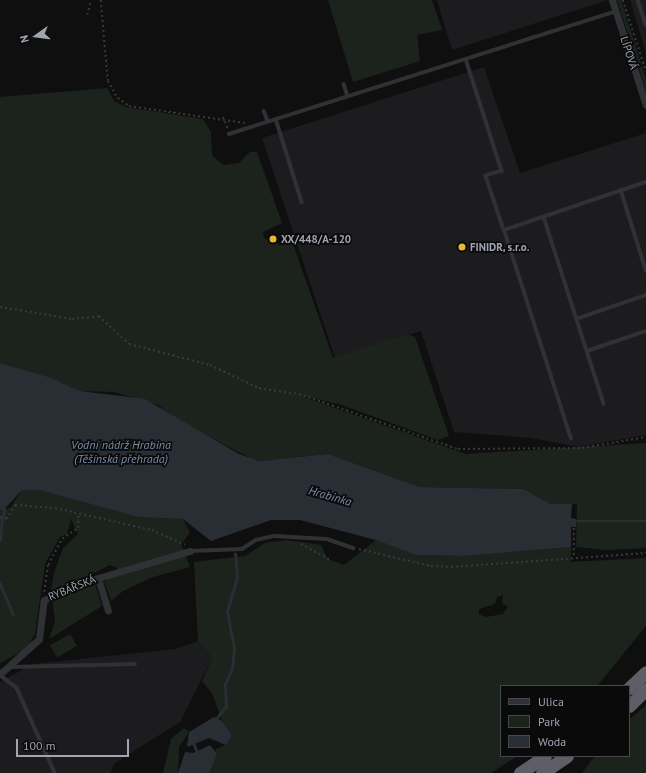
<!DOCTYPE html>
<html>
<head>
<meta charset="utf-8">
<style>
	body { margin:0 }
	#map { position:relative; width:646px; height:773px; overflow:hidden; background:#0f0f10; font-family:"PT Sans",sans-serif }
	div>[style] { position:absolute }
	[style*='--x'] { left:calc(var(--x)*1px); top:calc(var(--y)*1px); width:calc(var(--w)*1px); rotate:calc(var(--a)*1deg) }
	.built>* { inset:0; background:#1c1b1d }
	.green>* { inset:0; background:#1c231d; transform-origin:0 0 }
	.water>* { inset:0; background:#292e35 }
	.stream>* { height:2.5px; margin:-1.25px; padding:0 1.25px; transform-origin:1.25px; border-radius:1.25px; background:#292e35 }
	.path>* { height:1.5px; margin-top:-0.75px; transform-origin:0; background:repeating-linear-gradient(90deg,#37383c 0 2px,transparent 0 5px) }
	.lane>* { height:3.5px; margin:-1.75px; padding:0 1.75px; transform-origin:1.75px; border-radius:1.75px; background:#303135 }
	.street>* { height:7px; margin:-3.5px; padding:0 3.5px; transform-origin:3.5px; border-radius:3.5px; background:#303135 }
	.highway>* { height:13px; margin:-6.5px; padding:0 6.5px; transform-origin:6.5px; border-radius:6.5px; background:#5d5e66 }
	.dots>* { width:11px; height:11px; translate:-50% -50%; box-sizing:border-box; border:2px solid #0a0a0b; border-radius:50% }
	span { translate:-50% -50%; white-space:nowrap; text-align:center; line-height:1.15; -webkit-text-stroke:3.5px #0a0a0b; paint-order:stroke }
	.street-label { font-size:11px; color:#a1a4b1 }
	.poi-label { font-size:11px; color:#a1a4b1; font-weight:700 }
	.left { translate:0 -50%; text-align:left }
	.water-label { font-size:12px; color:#798fab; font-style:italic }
	.legend { position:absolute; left:500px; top:685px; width:130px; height:72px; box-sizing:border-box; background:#0a0a0b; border:1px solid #46484d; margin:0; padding:5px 7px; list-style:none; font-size:12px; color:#a1a4b1 }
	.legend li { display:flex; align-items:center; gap:8px; height:20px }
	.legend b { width:20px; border:1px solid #46484d }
	.north { position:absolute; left:16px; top:16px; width:40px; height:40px; -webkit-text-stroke:3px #0a0a0b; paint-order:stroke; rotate:256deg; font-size:11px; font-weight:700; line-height:16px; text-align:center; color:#a1a4b1 }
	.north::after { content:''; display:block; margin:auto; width:14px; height:18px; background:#a1a4b1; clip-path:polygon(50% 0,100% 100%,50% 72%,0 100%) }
	.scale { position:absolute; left:16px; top:739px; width:113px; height:18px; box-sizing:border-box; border:2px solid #a1a4b1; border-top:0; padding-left:5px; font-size:12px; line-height:14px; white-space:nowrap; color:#a1a4b1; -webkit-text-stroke:3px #0a0a0b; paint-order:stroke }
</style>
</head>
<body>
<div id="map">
	<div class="built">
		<div style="clip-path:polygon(437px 0,608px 0,452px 50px)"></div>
		<div style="clip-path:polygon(630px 0,646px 0,646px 53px)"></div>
		<div style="clip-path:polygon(484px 67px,520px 173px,646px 133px,646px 435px,578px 447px,531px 438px,454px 432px,421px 331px,335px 358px,262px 138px)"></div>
		<div style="clip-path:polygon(198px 641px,212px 658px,180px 722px,115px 763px,110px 773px,0 773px,0 682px,33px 664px,175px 649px)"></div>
	</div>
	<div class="green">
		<div style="clip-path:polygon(328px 0,432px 0,442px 30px,417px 35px,420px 61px,353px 82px)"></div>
		<div style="clip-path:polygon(617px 0,621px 0,646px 79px,646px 91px)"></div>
		<div style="clip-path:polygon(107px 88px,114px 101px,126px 107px,203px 119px,211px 132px,212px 155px,223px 165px,239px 163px,250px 152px,257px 152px,282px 223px,263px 232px,264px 238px,275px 243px,293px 244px,333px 358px,407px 334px,415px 337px,449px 436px,438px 440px,339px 404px,301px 396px,466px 454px,646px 443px,646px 548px,607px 550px,576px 547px,577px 504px,551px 504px,523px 489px,420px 487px,328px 454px,256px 461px,181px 422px,158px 405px,114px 392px,80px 391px,49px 377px,0 363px,0 97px)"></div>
		<div style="clip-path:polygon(41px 490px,138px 517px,183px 519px,190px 533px,181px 544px,190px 567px,153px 577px,123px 591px,111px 601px,104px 581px,117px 575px,117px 568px,110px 565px,92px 574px,102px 606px,49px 639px,55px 621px,51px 589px,54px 573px,63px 548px,78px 534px,71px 519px,67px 534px,60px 537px,45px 564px,35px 634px,27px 649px,0 663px,0 509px,10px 508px,21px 491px)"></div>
		<div style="clip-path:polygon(evenodd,286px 540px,321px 545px,328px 559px,344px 565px,376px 540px,417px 555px,464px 556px,571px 547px,571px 562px,646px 558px,646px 626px,597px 686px,501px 686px,501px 756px,517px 756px,491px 773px,209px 773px,216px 749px,226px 745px,232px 735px,222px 721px,212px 693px,202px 681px,212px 658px,198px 641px,194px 562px,245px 556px,265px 543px,286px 540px,503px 595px,502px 603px,508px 607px,503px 614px,486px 617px,479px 614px,479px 609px,495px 604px,497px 597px,503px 595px)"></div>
		<div style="left:70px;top:634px;width:14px;height:23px;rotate:60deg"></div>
		<div style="clip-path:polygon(646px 705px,646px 773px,582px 773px,595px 756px,629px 756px,629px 720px)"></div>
		<div style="clip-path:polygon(184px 728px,189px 732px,179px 747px,178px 773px,163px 773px,171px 739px)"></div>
	</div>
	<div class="water">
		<div style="clip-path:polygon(0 363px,49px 377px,80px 391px,145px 399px,239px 454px,259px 461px,328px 454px,420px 487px,523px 489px,551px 504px,572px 504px,571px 518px,576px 519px,576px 527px,571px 527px,571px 547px,464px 556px,416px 555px,376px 540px,300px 520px,271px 520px,211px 541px,183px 519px,138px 517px,40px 490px,21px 491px,3px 511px,0 509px)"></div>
		<div style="clip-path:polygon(214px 717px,222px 721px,232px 735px,226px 745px,209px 738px,187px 747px,189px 732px)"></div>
		<div style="clip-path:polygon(210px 745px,217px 754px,209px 773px,178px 773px,185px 752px,193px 753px)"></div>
	</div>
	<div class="stream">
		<div style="--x:3;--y:517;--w:7;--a:-82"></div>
		<div style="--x:575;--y:521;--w:71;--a:0"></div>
		<div style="--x:0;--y:540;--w:22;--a:-85"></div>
		<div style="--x:0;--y:583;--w:34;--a:67"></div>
		<div style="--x:216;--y:719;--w:16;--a:-52"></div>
		<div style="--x:226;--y:706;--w:22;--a:-93"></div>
		<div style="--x:225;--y:684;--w:17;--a:-66"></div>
		<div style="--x:232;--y:668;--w:20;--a:-84"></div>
		<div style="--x:234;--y:648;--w:37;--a:-101"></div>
		<div style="--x:227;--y:612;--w:37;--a:-74"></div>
		<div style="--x:237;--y:576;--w:22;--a:-95"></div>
		<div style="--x:194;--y:744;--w:11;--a:68"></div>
	</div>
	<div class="path">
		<div style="--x:101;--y:0;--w:81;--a:85.1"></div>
		<div style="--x:108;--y:81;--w:20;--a:60"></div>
		<div style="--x:118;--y:98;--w:14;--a:36"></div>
		<div style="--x:129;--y:106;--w:117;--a:8.3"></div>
		<div style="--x:623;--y:0;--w:75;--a:72.1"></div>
		<div style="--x:87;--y:15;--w:16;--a:-75"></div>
		<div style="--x:223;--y:117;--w:12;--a:66"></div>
		<div style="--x:0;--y:307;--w:73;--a:9.5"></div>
		<div style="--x:72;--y:319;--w:27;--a:-6"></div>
		<div style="--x:99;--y:316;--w:41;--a:43"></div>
		<div style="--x:129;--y:344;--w:84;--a:14.5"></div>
		<div style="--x:210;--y:365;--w:54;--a:25.1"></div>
		<div style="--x:259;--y:388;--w:40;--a:8.5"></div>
		<div style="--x:299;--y:394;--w:168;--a:19.1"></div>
		<div style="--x:458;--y:449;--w:124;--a:-0.5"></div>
		<div style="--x:582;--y:448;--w:65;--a:-9.8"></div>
		<div style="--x:0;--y:517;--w:6;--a:18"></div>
		<div style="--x:6;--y:519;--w:17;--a:-57"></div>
		<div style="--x:15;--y:505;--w:40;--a:4.3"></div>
		<div style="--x:55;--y:508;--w:99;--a:12.8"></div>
		<div style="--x:152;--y:530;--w:36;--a:24"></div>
		<div style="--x:574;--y:528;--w:30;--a:90"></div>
		<div style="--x:301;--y:544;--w:33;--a:29"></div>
		<div style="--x:359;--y:549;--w:74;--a:13.3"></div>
		<div style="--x:431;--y:566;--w:20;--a:3"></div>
		<div style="--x:451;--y:567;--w:196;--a:-4.1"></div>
		<div style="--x:44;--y:592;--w:27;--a:-82"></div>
		<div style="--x:48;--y:565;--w:30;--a:-62"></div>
		<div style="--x:62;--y:539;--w:19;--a:-35"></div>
		<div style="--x:78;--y:528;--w:14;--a:-90"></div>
	</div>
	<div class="lane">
		<div style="--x:638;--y:0;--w:26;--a:72"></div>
		<div style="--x:466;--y:59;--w:118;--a:72.2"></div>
		<div style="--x:502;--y:171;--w:17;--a:163"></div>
		<div style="--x:486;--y:176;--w:57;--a:71.6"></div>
		<div style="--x:344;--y:84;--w:13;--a:72"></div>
		<div style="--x:264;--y:111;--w:11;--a:68"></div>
		<div style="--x:276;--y:119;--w:87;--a:72.6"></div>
		<div style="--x:229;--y:134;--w:406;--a:-17.6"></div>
		<div style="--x:621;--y:190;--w:84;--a:72.6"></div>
		<div style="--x:544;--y:217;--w:196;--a:72.2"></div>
		<div style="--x:576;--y:319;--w:74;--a:-18.9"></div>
		<div style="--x:587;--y:351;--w:62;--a:-18.7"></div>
		<div style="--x:571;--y:439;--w:219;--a:-107.8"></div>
		<div style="--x:504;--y:230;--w:150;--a:-18.7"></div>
		<div style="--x:190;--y:551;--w:52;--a:-2.2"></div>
		<div style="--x:242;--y:549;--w:17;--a:-33"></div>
		<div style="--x:256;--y:540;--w:18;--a:-13"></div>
		<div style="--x:274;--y:536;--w:53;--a:3.2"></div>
		<div style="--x:327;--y:539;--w:28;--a:19"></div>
		<div style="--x:11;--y:667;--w:124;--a:-1.4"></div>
		<div style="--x:0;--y:675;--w:21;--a:37"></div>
		<div style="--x:17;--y:688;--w:93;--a:65.9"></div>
	</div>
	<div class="street">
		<div style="--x:612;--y:0;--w:110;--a:72.1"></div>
		<div style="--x:98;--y:578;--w:34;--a:73"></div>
		<div style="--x:0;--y:674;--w:52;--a:-41.9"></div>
		<div style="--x:39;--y:639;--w:39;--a:-83"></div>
		<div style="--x:44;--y:600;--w:58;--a:-22.2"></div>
		<div style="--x:98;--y:578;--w:96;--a:-16.4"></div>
	</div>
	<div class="highway">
		<div style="--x:629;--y:688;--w:23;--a:-43"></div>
		<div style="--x:629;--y:706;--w:24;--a:-45"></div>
		<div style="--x:520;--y:773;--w:30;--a:-34"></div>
		<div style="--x:542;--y:773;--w:30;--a:-34"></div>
	</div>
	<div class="dots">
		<div style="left:273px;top:239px;background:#e7ba30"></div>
		<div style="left:462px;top:247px;background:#e7ba30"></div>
	</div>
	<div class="street-label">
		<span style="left:629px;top:53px;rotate:72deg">LÍPOVÁ</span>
		<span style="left:72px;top:588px;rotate:-22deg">RYBÁŘSKÁ</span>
	</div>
	<div class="poi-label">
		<span class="left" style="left:281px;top:239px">XX/448/A-120</span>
		<span class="left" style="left:470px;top:247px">FINIDR, s.r.o.</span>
	</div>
	<div class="water-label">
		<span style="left:121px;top:452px">Vodní nádrž Hrabina<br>(Těšínská přehrada)</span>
		<span style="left:330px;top:496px;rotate:16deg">Hrabinka</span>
	</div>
	<ul class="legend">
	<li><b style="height:5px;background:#303135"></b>Ulica</li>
	<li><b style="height:11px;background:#1c231d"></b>Park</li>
	<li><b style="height:11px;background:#292e35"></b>Woda</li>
	</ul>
	<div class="north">N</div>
	<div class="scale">100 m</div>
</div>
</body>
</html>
